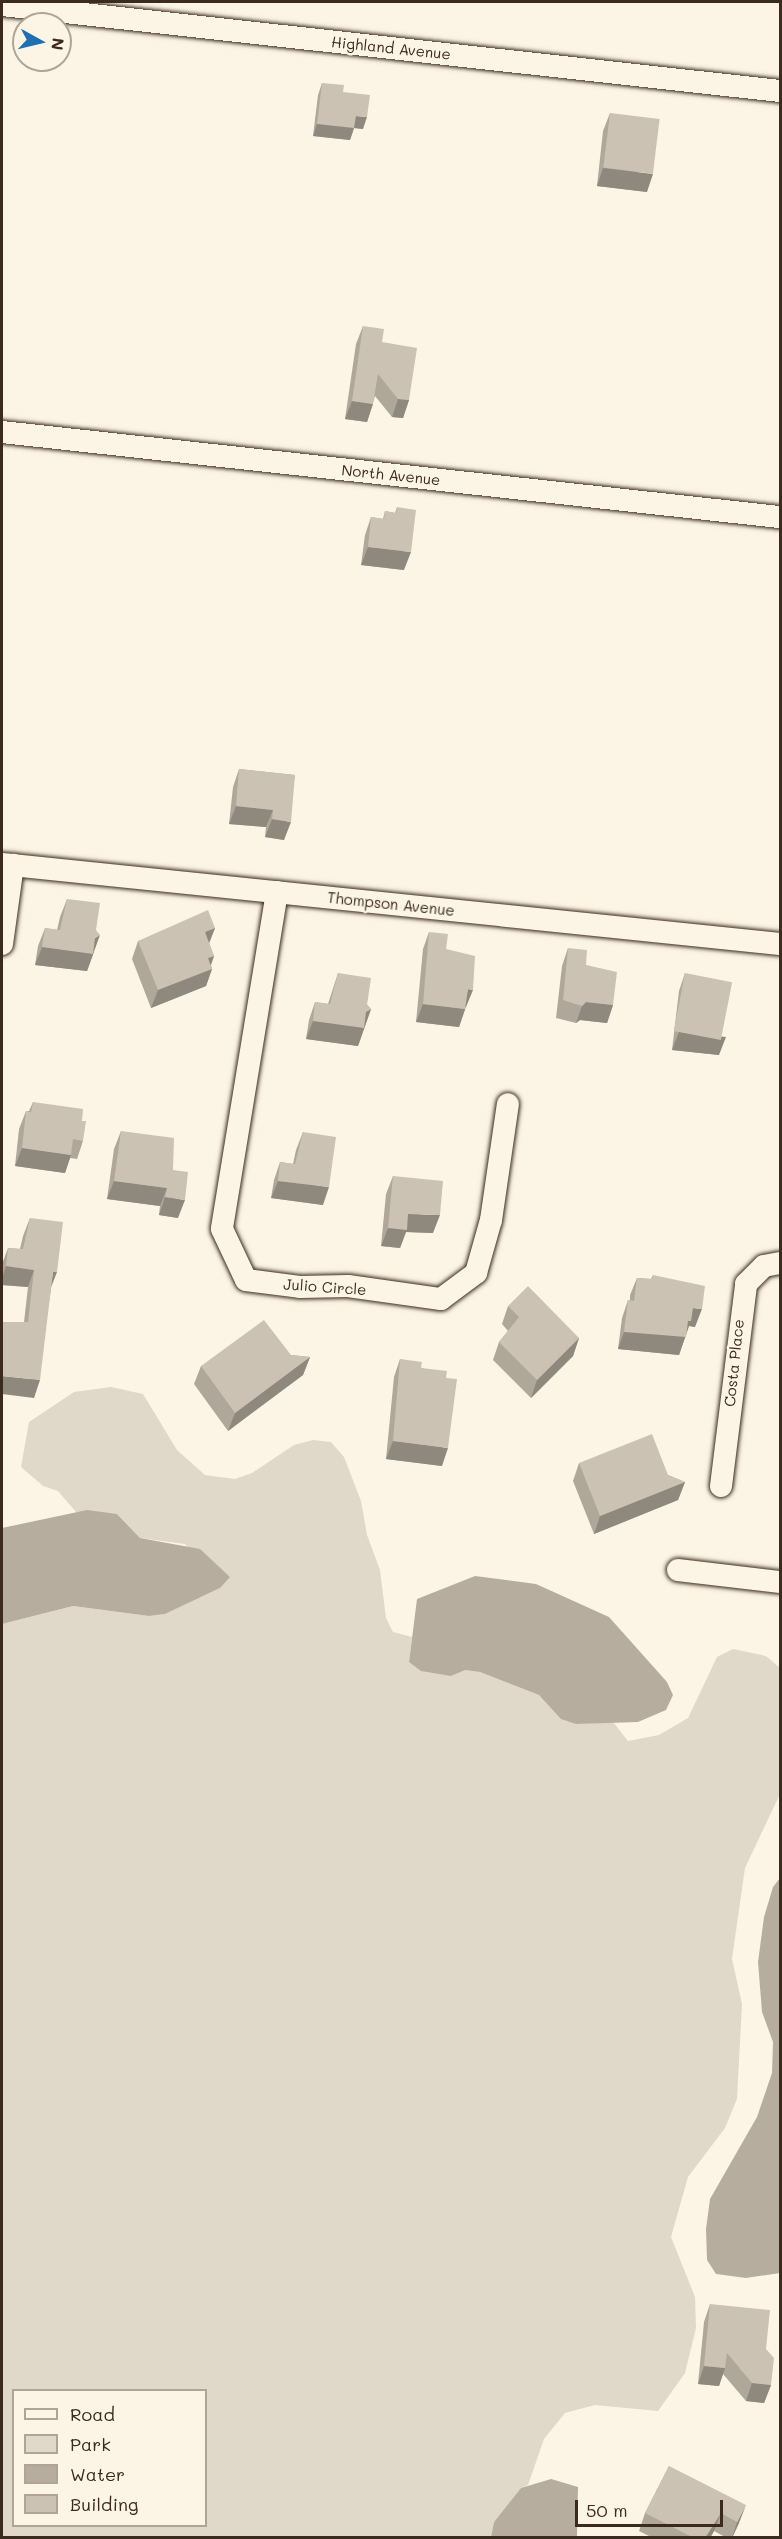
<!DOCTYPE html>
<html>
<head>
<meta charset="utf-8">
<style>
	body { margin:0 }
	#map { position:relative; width:782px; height:2539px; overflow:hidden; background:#fcf5e5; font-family:Mali,sans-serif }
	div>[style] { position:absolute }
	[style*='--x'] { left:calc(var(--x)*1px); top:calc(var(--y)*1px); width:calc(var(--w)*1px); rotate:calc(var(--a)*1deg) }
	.green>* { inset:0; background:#e0d8c8 }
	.water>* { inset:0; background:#b7ad9e }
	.roads { filter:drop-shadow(0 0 2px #3b2a1e) drop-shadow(0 0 2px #3b2a1e) }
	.street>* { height:22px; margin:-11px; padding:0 11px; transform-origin:11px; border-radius:11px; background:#fcf5e5 }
	.wall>* { inset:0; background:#afa79a }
	.shaded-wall>* { inset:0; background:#8f887d }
	.building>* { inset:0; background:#ccc2b3; transform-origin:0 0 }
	span { translate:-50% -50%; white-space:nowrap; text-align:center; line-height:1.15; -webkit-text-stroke:5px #fcf5e5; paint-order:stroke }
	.street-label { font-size:15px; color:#3b2a1e }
	.frame { position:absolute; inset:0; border:3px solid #3b2a1e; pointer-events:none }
	.legend { position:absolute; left:12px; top:2389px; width:195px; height:138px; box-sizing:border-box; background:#fcf5e5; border:2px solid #afa495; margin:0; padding:8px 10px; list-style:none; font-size:18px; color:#3b2a1e }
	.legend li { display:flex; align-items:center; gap:12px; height:30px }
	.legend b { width:30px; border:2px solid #afa495 }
	.north { position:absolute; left:12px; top:12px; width:60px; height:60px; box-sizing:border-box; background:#fcf5e5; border:2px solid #afa495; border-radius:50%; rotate:98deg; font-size:16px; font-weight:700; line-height:24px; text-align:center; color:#3b2a1e }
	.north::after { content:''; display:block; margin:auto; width:21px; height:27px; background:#1f6fb2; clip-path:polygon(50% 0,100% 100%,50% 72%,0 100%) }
	.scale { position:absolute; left:575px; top:2500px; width:148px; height:27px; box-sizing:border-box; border:3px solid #3b2a1e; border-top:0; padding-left:8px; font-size:18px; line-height:21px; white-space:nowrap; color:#3b2a1e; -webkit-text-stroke:4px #fcf5e5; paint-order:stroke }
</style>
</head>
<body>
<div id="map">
	<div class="green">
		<div style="clip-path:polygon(evenodd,111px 1387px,143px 1394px,177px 1450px,205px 1475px,235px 1479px,252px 1473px,294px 1445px,313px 1440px,331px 1442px,344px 1457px,361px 1501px,367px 1535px,380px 1570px,386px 1618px,393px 1632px,412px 1637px,409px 1662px,480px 1672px,539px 1695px,576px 1724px,613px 1722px,628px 1741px,659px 1735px,688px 1718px,717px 1657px,733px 1649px,766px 1656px,780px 1668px,780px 1794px,745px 1868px,732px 1959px,742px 2004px,737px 2099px,725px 2128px,688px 2177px,671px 2237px,695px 2297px,696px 2328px,685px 2373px,658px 2411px,595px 2405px,565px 2413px,544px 2439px,528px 2485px,521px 2488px,494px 2522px,491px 2537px,2px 2538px,2px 1624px,73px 1606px,149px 1616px,165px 1614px,220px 1588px,185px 1544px,140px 1538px,117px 1514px,76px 1512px,58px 1491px,43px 1486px,21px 1467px,29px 1422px,74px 1392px,111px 1387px,14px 2390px,206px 2390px,206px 2526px,14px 2526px,14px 2390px)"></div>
	</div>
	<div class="water">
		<div style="clip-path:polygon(87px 1510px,117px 1514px,140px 1538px,200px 1549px,230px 1577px,220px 1588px,165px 1614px,149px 1616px,73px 1606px,2px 1624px,2px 1528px)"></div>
		<div style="clip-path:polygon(475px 1576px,536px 1584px,609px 1617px,667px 1682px,673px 1695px,666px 1710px,638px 1722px,576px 1724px,561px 1719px,539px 1695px,480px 1672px,465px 1670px,451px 1676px,421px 1671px,409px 1662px,417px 1599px)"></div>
		<div style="clip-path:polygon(780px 1878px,780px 2273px,746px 2278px,716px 2274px,707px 2260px,706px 2229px,710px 2199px,757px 2117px,772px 2073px,773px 2042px,762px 2012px,758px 1962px,764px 1917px,773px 1887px)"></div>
		<div style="clip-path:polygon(551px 2479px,578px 2487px,577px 2537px,491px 2537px,494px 2522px,521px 2488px)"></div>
	</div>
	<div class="roads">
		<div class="street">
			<div style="--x:2;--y:5;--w:783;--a:6.31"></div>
			<div style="--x:2;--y:432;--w:783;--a:6.24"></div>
			<div style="--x:2;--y:864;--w:782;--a:5.87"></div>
			<div style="--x:277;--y:892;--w:341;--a:99.3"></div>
			<div style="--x:222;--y:1229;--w:56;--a:64.8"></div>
			<div style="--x:246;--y:1280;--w:54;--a:7.4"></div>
			<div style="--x:300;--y:1287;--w:48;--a:-1.2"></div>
			<div style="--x:348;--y:1286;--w:94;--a:8"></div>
			<div style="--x:441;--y:1299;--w:44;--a:-36.6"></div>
			<div style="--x:476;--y:1273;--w:55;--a:-74.2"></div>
			<div style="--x:491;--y:1220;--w:117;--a:-81.7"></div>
			<div style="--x:2;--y:944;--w:80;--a:-82.1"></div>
			<div style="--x:721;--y:1486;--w:204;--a:-82.9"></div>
			<div style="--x:746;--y:1284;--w:25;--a:-45"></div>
			<div style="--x:764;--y:1266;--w:16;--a:-11"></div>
			<div style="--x:678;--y:1570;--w:103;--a:6.7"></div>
		</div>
	</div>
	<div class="wall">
		<div style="clip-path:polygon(322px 83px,343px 92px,363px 129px,354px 128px,350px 140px,313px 136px,318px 95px)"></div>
		<div style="clip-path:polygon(610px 113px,647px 192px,597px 186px,603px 131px)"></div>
		<div style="clip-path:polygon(363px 326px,409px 400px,403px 418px,392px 417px,375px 396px,367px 422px,345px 419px,356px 344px)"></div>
		<div style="clip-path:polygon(397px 507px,404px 570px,361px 565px,365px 535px,371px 517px,383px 519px,385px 511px,395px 513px)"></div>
		<div style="clip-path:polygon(239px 769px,295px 775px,284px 840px,265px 837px,266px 827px,229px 824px,233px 787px)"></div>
		<div style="clip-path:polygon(67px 899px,94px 952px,87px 971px,35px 965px,38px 946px,45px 928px,57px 930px,60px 917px)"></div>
		<div style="clip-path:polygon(215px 928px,209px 943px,214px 956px,211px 965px,212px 969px,206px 986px,151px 1008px,132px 959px,138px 941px)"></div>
		<div style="clip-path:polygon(429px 932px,446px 949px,466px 1007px,459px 1027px,416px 1022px,423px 949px)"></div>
		<div style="clip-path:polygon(568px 948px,586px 965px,613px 1005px,607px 1023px,580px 1020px,576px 1023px,556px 1018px,562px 966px)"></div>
		<div style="clip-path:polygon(338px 973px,371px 1009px,358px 1046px,306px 1039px,309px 1020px,315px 1002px,328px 1004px)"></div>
		<div style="clip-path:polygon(685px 973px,719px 1055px,672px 1050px,679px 991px)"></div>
		<div style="clip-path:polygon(33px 1102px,82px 1121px,83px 1141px,77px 1159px,70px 1158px,65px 1173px,15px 1166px,19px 1129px,26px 1111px,29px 1111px)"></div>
		<div style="clip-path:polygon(121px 1131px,173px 1170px,178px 1218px,159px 1215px,160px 1206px,107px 1199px,114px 1149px)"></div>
		<div style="clip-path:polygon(303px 1132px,323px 1205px,271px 1198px,274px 1180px,280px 1162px,293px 1164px,296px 1150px)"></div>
		<div style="clip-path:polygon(393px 1176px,433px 1233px,406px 1232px,400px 1248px,381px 1246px,386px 1194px)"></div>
		<div style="clip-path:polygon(30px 1218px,51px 1289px,34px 1398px,24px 1322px,28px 1287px,2px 1285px,2px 1264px,8px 1248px,20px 1249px,23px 1236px)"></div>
		<div style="clip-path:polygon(653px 1275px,695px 1327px,689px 1326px,679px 1355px,618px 1349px,622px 1318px,628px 1300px,630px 1300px,630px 1295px,637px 1278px,651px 1279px)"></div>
		<div style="clip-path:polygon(508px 1306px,579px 1338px,573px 1356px,531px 1398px,493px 1360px,499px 1342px,508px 1331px,502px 1324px)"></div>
		<div style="clip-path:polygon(291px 1355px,310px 1357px,303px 1375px,228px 1431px,194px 1384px,201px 1366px)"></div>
		<div style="clip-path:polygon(400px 1359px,446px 1378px,442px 1466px,386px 1459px,394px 1377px)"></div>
		<div style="clip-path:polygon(579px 1463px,668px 1475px,685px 1482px,678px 1500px,594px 1534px,573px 1481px)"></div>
		<div style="clip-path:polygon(710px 2304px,766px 2349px,771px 2385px,764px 2403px,746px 2401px,723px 2374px,719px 2386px,698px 2384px,704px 2322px)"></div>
		<div style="clip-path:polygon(669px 2466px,739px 2523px,732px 2538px,727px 2538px,714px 2531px,710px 2538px,653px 2538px,639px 2531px,645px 2513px)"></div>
	</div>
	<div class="shaded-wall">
		<div style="clip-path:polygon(356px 116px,367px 117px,363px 129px,354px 128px,350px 140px,313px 136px,317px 124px)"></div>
		<div style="clip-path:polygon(603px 168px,653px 174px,647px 192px,597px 186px)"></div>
		<div style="clip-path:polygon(398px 399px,409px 400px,403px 418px,392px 417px)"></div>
		<div style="clip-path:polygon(352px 401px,373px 404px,367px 422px,345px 419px)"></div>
		<div style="clip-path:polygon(368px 547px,411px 552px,404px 570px,361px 565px)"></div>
		<div style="clip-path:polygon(236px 806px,273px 810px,266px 827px,229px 824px)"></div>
		<div style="clip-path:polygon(272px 819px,291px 822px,284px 840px,265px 837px)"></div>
		<div style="clip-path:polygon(215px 928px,208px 946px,205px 932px)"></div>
		<div style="clip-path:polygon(100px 935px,87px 971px,35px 965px,42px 947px,95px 938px)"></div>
		<div style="clip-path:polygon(214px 956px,209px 970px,212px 969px,206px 986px,151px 1008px,158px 990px,208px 958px)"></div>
		<div style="clip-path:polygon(468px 989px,473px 990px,466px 1007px,462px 1007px)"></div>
		<div style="clip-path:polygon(586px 1002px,613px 1005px,607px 1023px,580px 1020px,576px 1023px,582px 1006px)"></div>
		<div style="clip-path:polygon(423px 1004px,465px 1009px,459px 1027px,416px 1022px)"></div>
		<div style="clip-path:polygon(371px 1009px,358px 1046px,306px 1039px,313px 1021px,366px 1012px)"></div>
		<div style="clip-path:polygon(679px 1032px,726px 1037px,719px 1055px,672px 1050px)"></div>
		<div style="clip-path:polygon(22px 1148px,71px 1155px,65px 1173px,15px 1166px)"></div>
		<div style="clip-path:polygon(114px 1181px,167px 1188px,160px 1206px,107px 1199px)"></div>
		<div style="clip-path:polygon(278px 1181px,329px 1187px,323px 1205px,271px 1198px)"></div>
		<div style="clip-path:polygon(165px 1197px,185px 1200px,178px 1218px,159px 1215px)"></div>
		<div style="clip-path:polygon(408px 1214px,440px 1215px,433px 1233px,406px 1232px,400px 1248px,381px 1246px,388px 1228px)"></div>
		<div style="clip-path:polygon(6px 1266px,34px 1270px,28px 1287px,2px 1285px,2px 1278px)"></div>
		<div style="clip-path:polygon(53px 1272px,57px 1272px,50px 1290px)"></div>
		<div style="clip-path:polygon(693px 1308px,702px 1309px,695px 1327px,689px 1326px,679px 1355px,618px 1349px,624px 1332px)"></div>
		<div style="clip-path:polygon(579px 1338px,573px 1356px,531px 1398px,537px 1380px)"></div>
		<div style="clip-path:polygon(310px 1357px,303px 1375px,228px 1431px,235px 1413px)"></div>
		<div style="clip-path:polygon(2px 1376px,40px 1380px,34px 1398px,2px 1394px)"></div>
		<div style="clip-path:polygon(393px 1441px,448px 1448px,442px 1466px,386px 1459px)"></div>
		<div style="clip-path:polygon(685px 1482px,678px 1500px,594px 1534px,600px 1516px)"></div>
		<div style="clip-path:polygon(704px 2366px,725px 2368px,719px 2386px,698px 2384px)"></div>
		<div style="clip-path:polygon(752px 2383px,771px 2385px,764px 2403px,746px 2401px)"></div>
		<div style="clip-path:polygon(746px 2505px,739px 2523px,732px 2538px,737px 2522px)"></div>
		<div style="clip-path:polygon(721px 2513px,714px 2531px,710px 2538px,705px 2538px)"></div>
	</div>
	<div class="building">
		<div style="clip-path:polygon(322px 83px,344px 85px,343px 92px,370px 95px,367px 117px,356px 116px,354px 128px,317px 124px)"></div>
		<div style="left:610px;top:113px;width:50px;height:55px;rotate:7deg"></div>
		<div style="clip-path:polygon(363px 326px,384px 329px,382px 342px,417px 348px,409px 400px,398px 399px,378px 374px,373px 404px,352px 401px)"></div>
		<div style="clip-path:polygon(397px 507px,416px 510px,411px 552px,368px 547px,371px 517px,384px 519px,385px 511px,396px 513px)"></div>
		<div style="clip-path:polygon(239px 769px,295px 775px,291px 822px,272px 819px,273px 810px,236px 806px)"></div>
		<div style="clip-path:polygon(67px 899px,100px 903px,96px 930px,100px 935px,95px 938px,93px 954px,42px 947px,45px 928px,60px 930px)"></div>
		<div style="clip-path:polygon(208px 910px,215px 928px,205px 932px,214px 956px,208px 958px,212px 969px,158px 990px,138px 941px)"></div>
		<div style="clip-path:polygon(429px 932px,448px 934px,446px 949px,475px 956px,473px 990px,468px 989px,465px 1009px,423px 1004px)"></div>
		<div style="clip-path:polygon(568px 948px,587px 950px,586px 965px,617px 972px,613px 1005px,586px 1002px,582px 1006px,563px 1000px)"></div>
		<div style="clip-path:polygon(338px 973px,371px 978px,367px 1005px,371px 1009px,366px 1012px,364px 1028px,313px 1021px,315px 1002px,330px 1004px)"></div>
		<div style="left:685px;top:973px;width:48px;height:59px;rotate:11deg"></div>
		<div style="clip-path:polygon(33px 1102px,83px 1109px,82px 1121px,86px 1121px,83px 1141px,73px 1139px,71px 1155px,22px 1148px,26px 1111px,31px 1112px)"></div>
		<div style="clip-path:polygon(121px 1131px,174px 1138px,173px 1170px,188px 1172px,185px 1200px,165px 1197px,167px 1188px,114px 1181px)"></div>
		<div style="clip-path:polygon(303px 1132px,336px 1137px,329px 1187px,278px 1181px,280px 1162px,295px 1164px)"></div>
		<div style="clip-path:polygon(393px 1176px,443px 1181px,440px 1215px,408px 1214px,407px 1230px,388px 1228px)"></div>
		<div style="clip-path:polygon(30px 1218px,63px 1222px,57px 1272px,53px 1272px,40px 1380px,2px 1376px,2px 1322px,28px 1322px,34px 1270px,6px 1266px,8px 1248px,23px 1249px)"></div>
		<div style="clip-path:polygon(653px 1275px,705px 1286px,702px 1309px,693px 1308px,691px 1321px,688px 1321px,686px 1337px,624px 1332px,628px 1300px,634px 1301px,637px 1278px,652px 1279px)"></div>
		<div style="clip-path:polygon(528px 1286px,579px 1338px,537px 1380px,499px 1342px,519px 1317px,508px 1306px)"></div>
		<div style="clip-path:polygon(264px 1320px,291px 1355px,310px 1357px,235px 1413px,201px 1366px)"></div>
		<div style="clip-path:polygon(400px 1359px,422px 1362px,421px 1368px,447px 1371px,446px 1378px,457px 1379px,448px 1448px,393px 1441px)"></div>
		<div style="clip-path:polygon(652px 1434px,668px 1475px,685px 1482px,600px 1516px,579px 1463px)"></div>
		<div style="clip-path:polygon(710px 2304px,770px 2310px,766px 2349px,774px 2358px,771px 2385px,752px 2383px,727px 2353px,725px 2368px,704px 2366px)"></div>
		<div style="clip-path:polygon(669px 2466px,746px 2505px,737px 2522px,721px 2513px,705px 2538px,694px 2538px,645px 2513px)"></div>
	</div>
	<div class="street-label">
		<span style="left:391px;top:48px;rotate:6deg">Highland Avenue</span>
		<span style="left:391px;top:475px;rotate:6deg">North Avenue</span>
		<span style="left:391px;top:904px;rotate:6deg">Thompson Avenue</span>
		<span style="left:325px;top:1287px;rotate:4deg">Julio Circle</span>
		<span style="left:734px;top:1363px;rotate:-84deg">Costa Place</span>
	</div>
	<div class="frame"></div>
	<ul class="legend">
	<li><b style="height:8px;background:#fcf5e5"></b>Road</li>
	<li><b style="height:16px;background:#e0d8c8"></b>Park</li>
	<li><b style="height:16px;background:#b7ad9e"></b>Water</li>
	<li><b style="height:16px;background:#ccc2b3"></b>Building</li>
	</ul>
	<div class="north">N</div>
	<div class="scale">50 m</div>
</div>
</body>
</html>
